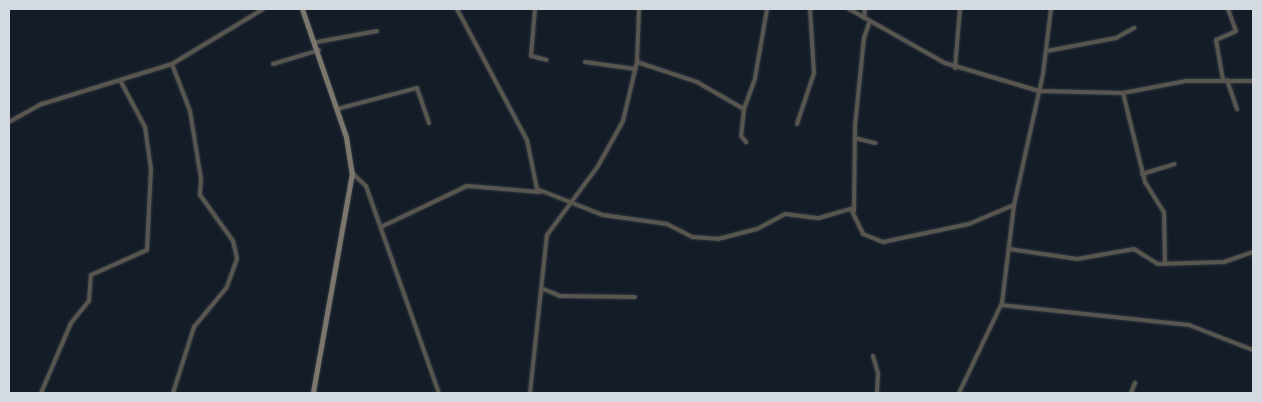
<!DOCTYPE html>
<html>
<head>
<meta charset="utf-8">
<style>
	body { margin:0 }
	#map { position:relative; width:1262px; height:402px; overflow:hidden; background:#141d27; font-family:"Noto Serif",serif }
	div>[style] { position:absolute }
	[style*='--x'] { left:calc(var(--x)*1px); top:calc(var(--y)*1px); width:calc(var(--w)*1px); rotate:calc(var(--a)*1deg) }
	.roads { filter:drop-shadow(0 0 1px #2f3741) drop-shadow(0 0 1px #2f3741) }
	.minor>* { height:4px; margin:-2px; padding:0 2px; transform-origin:2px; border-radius:2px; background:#59554f }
	.secondary>* { height:5px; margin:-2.5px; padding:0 2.5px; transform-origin:2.5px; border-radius:2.5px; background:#7c766c }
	span { translate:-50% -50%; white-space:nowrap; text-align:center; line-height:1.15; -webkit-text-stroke:4px #141d27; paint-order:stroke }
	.frame { position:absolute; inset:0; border:10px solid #d4dae2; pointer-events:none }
</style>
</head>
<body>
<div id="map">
	<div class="roads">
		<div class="minor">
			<div style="--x:457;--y:9;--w:149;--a:61.9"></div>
			<div style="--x:527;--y:140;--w:50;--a:78.5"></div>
			<div style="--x:537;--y:189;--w:71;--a:21.5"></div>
			<div style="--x:603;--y:215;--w:65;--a:8"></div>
			<div style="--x:667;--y:224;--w:28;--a:27"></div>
			<div style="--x:692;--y:237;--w:26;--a:4"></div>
			<div style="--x:718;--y:239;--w:40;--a:-14.4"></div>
			<div style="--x:757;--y:229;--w:32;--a:-28"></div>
			<div style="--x:785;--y:214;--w:34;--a:7"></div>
			<div style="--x:819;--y:218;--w:33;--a:-16"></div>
			<div style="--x:851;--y:209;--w:28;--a:64"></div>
			<div style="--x:863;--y:234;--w:22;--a:22"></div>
			<div style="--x:883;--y:242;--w:88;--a:-11.8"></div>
			<div style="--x:969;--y:224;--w:49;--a:-22.9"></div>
			<div style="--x:535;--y:9;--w:47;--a:94.9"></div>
			<div style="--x:531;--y:56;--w:16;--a:14"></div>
			<div style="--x:849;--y:9;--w:110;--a:29.4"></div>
			<div style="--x:945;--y:63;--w:98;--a:16.6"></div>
			<div style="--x:1039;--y:91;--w:84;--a:1.4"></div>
			<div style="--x:1123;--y:93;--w:64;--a:-10.8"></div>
			<div style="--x:1186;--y:81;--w:67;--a:0"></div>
			<div style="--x:864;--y:18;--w:9;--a:-84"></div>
			<div style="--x:317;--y:42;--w:61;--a:-10.4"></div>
			<div style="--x:1047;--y:51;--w:70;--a:-10.7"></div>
			<div style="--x:1116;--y:38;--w:21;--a:-29"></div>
			<div style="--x:585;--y:62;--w:51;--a:7.8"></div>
			<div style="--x:637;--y:62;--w:63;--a:18.4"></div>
			<div style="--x:697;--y:82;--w:54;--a:29.9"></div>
			<div style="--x:744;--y:109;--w:27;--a:96"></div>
			<div style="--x:741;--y:136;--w:8;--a:50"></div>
			<div style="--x:172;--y:64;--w:50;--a:69"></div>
			<div style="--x:190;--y:111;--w:69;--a:80.8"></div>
			<div style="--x:201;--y:179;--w:16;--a:94"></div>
			<div style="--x:200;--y:195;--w:57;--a:54.3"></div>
			<div style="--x:233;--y:241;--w:18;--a:77"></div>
			<div style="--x:237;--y:259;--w:30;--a:110"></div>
			<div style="--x:227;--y:287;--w:52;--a:129.5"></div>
			<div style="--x:194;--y:327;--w:69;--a:107.7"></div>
			<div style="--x:273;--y:64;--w:48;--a:-16.9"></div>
			<div style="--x:955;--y:68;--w:59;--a:-85.2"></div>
			<div style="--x:1223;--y:80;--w:41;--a:-99.9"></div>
			<div style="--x:1216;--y:40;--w:22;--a:-24"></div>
			<div style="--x:1236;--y:31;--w:23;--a:-110"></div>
			<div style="--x:1227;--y:80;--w:31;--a:71"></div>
			<div style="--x:1123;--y:93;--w:92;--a:76.1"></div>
			<div style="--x:1145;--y:182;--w:36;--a:58"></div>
			<div style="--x:1164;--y:212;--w:52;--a:88.9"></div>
			<div style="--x:337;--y:109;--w:83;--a:-14.7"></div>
			<div style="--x:417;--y:88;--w:37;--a:71"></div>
			<div style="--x:744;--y:109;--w:33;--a:-70"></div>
			<div style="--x:755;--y:78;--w:70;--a:-80.1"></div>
			<div style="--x:9;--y:122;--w:38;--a:-29"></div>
			<div style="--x:42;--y:104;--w:136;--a:-17.1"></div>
			<div style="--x:172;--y:64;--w:106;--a:-31.1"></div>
			<div style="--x:797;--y:124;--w:54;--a:-71.6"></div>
			<div style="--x:814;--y:73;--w:64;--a:-93.6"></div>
			<div style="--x:855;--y:138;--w:21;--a:14"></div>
			<div style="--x:352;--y:173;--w:19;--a:43"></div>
			<div style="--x:366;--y:186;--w:219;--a:70.6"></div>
			<div style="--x:1142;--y:174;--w:34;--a:-17"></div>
			<div style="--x:854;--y:211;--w:85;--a:-89.3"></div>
			<div style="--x:855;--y:126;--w:88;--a:-84.2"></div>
			<div style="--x:864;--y:38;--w:18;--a:-71"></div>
			<div style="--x:381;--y:227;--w:95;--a:-25.5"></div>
			<div style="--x:467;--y:186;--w:73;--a:4.7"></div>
			<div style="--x:1009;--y:249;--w:69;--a:8.4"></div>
			<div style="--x:1077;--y:259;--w:58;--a:-10"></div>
			<div style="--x:1134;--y:249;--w:28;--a:32"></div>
			<div style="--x:1158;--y:264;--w:66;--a:-1.7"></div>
			<div style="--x:1224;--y:262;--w:31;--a:-19"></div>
			<div style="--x:541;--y:288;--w:21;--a:23"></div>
			<div style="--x:560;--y:296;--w:75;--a:0.8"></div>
			<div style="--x:1001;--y:305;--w:189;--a:6.1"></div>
			<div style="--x:1189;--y:325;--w:69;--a:21.3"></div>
			<div style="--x:873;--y:356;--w:19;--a:74"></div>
			<div style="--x:878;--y:374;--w:19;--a:93"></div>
			<div style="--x:41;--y:393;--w:76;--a:-66.8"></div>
			<div style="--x:71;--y:323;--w:28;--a:-51"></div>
			<div style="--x:89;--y:301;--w:26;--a:-86"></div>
			<div style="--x:91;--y:275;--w:61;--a:-24.1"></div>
			<div style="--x:147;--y:250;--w:81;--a:-87.2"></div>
			<div style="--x:151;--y:169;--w:42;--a:-98.1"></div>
			<div style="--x:145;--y:127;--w:53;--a:-118"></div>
			<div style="--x:530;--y:393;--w:159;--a:-83.9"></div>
			<div style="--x:547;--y:235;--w:86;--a:-53.5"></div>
			<div style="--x:598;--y:166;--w:51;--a:-60.9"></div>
			<div style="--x:623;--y:121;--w:61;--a:-76.7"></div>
			<div style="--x:637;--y:62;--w:53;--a:-87.8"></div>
			<div style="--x:959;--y:393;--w:100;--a:-64.5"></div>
			<div style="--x:1002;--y:303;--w:99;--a:-83"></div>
			<div style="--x:1014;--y:205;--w:134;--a:-77.5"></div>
			<div style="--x:1043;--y:74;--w:65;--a:-83"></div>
			<div style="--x:1131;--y:393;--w:11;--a:-68"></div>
		</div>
		<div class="secondary">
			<div style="--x:302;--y:9;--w:135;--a:71"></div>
			<div style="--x:346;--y:137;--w:36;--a:81"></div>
			<div style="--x:352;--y:173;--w:223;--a:100.1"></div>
		</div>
	</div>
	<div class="frame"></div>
</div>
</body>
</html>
